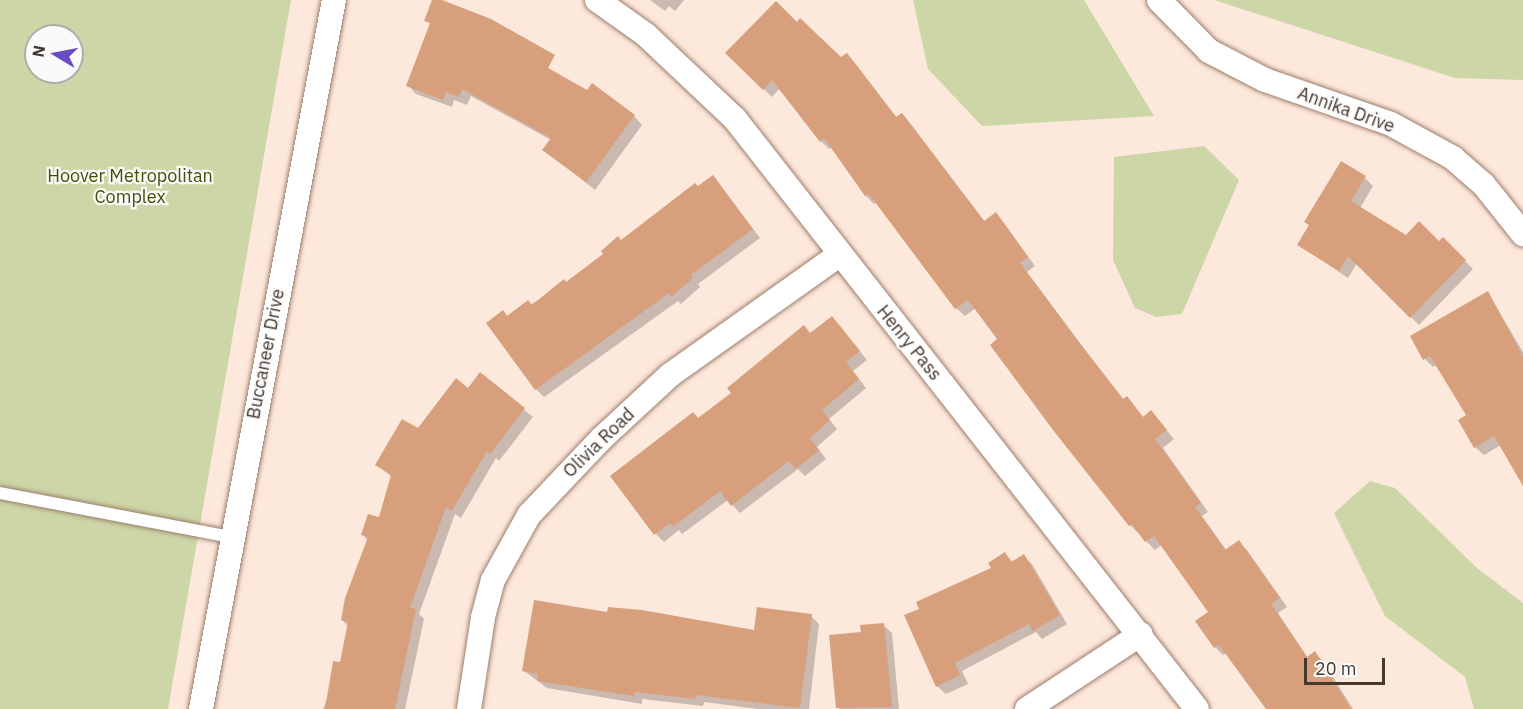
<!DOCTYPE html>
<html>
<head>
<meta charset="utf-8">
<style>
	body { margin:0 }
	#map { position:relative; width:1523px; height:709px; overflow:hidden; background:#fde8dc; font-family:"IBM Plex Sans",sans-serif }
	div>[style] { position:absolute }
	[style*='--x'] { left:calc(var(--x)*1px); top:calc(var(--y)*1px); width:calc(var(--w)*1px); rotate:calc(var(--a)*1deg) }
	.green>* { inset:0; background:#cdd6a7 }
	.shadow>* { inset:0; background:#0003 }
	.building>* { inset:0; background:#d79f7b }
	.roads { filter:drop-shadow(0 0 2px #9c7e6b) drop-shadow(0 0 2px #9c7e6b) }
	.lane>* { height:12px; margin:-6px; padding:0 6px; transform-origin:6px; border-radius:6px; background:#fff }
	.street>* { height:24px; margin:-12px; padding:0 12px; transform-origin:12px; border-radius:12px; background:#fff }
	span { translate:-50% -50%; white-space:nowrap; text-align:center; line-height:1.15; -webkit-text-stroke:4.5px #fafafa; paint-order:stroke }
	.street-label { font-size:18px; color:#44382f }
	.park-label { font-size:18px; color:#464e05 }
	.north { position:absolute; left:24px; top:24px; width:60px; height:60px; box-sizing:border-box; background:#fafafa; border:2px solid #b1aca9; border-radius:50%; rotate:280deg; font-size:16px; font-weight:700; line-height:24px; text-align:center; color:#44382f }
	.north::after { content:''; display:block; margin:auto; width:21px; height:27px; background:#6a4cc5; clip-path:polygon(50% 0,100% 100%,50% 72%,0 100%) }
	.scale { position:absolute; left:1304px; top:658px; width:81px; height:27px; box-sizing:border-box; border:3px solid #44382f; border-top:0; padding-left:8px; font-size:18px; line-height:21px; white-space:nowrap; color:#44382f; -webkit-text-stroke:4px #fafafa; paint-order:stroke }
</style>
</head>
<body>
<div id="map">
	<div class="green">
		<div style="clip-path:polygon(evenodd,0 0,291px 0,168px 709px,0 709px,0 0,36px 36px,72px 36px,72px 72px,36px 72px,36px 36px)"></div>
		<div style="clip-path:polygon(913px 0,1084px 0,1154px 116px,982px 126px,928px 69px)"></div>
		<div style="clip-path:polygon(1214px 0,1523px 0,1523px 80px,1455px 78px)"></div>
		<div style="clip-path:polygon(1204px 146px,1239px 180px,1182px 314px,1156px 317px,1135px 308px,1113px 260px,1114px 157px)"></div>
		<div style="clip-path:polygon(1370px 481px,1395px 488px,1477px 568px,1523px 603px,1523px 709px,1474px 709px,1465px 677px,1385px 616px,1334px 513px)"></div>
	</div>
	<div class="shadow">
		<div style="clip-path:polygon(650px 0,684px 0,675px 11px,669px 6px,665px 11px)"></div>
		<div style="clip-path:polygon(797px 24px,841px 59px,847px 55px,855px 63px,897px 118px,902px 115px,910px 123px,985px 222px,996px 214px,1004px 223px,1035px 266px,1027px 272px,1086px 351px,1124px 400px,1127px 398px,1144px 418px,1151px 412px,1174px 439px,1163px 448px,1208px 512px,1202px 516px,1227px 551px,1239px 542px,1247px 550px,1287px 607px,1278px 613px,1308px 658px,1315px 653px,1323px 661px,1353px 709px,1268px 709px,1227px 653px,1223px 655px,1215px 647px,1210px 613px,1162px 545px,1155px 550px,1130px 525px,976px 308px,965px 316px,956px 308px,877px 202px,874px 204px,866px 196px,832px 147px,829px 149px,821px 141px,780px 88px,772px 97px,727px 53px)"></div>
		<div style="clip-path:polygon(408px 85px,529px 91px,634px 116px,642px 125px,595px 190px,544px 150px,551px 140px,471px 96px,467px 105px,454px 100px,452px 107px,416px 94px)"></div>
		<div style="clip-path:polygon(713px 177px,760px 238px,698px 284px,700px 287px,681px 304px,678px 301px,544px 397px,536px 389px,503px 312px,508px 317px,567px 284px)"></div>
		<div style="clip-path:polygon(1365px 178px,1373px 186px,1360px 208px,1406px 236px,1439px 243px,1443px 239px,1473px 269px,1419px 325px,1357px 263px,1348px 278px,1299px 245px)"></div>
		<div style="clip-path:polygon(1488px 293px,1523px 352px,1523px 483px,1501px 445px,1484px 455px,1475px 447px,1468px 416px,1437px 365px,1433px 367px,1425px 359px)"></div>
		<div style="clip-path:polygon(840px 326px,867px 360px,853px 371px,866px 388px,829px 419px,837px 429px,817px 447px,826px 459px,805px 476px,798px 469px,740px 513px,728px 500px,682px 534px,679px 530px,664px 542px,656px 534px,699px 420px,811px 334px)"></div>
		<div style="clip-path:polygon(480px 375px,533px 417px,499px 461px,496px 458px,461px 518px,455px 514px,419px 614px,424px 619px,405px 709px,323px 709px,341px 664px,348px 626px,342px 620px,368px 541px,363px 535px,380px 519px,392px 477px,377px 465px,468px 390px)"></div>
		<div style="clip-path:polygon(1005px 554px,1013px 562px,1024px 556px,1032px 564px,1067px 624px,1042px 639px,1036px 632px,962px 671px,968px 684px,946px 694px,937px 686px,993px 569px)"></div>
		<div style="clip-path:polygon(608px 613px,756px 631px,811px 616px,819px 624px,809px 709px,758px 709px,704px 702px,703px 706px,642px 699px,642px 704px,547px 688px,524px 671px)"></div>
		<div style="clip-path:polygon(883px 625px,892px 633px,899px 709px,839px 709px)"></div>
	</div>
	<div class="building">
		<div style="clip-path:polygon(432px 0,442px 0,491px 19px,555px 55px,548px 68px,587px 90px,592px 83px,635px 115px,586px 182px,542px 150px,551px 138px,462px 89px,459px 97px,446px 92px,443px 100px,406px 86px,430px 23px,424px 21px)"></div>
		<div style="clip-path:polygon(776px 1px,797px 22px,800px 18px,841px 57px,847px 53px,896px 117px,902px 113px,984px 221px,996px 212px,1028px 257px,1020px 263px,1078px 341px,1123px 399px,1127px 396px,1143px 417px,1151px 410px,1167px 430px,1155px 439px,1201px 503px,1195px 507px,1225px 550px,1239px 540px,1280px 598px,1271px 604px,1307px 657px,1315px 651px,1351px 709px,1266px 709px,1219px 645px,1214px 648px,1195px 621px,1208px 612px,1154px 536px,1145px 542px,1132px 524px,1129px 526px,1053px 430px,990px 345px,997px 339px,968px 300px,955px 309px,869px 194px,865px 196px,824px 138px,820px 142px,772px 80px,763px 90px,725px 53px)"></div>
		<div style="clip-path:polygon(1341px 161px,1366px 176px,1351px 201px,1406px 235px,1419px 221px,1439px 241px,1443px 237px,1466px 260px,1410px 318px,1348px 256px,1339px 271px,1297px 245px,1309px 225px,1304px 222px)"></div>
		<div style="clip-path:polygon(713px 175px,753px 229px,691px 275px,693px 278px,671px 297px,669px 293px,535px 390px,486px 323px,503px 310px,507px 316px,528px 300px,532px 305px,564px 279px,566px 282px,603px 254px,601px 251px,618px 236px,621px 240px,695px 183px,698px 186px)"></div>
		<div style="clip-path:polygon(1488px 291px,1523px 357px,1523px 486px,1494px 436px,1474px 448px,1458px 420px,1466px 415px,1430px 356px,1423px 360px,1410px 336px)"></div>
		<div style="clip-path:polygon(832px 316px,860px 351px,846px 362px,859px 379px,822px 410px,830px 420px,810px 438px,819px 450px,796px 469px,789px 461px,731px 506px,720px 491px,673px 527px,670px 523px,654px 535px,610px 476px,693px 412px,698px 418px,731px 393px,727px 388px,804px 325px,810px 333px)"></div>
		<div style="clip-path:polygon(480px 372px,525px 408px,490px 454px,487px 451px,452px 511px,446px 507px,410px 608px,416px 609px,395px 709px,325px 709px,333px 661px,340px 662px,348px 622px,341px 620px,345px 598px,368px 537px,361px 535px,368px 514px,379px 517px,391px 475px,375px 465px,402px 419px,418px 428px,456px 378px,468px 388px)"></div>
		<div style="clip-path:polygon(1005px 552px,1011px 562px,1024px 554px,1060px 615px,1033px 631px,1029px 624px,955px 663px,960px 675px,936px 687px,904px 615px,919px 609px,916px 602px,991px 568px,988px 563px)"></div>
		<div style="clip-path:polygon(534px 600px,607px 612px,608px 607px,642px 610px,754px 630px,757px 607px,812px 614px,800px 708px,696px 695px,695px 699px,635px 692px,634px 696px,537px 681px,538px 674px,522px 671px)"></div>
		<div style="clip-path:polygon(884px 623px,892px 707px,836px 708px,829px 635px,861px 632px,860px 625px)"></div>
	</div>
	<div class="roads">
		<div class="lane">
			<div style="--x:0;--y:493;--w:235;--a:10.8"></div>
		</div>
		<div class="street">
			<div style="--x:597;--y:0;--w:60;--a:35.5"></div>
			<div style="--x:646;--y:35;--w:122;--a:43.3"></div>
			<div style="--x:735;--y:119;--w:749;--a:51.94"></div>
			<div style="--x:1159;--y:0;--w:71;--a:45.6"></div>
			<div style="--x:1209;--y:51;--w:63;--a:27.4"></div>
			<div style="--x:1265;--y:80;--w:133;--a:19.2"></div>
			<div style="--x:1391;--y:124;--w:71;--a:28.7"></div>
			<div style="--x:1453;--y:158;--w:41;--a:41.1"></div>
			<div style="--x:1484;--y:185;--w:63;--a:51.5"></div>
			<div style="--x:201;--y:709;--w:721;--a:-79.38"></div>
			<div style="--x:469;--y:709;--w:93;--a:-81.3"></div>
			<div style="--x:483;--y:617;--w:38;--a:-75"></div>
			<div style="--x:493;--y:580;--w:74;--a:-61"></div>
			<div style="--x:529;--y:515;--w:105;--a:-46.5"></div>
			<div style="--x:601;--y:439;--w:94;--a:-42.8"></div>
			<div style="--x:670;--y:375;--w:207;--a:-35.4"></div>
			<div style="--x:1027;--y:709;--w:136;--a:-33.3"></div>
		</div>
	</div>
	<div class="street-label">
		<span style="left:1346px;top:110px;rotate:20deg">Annika Drive</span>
		<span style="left:909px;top:343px;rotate:51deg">Henry Pass</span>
		<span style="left:266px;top:354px;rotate:-79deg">Buccaneer Drive</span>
		<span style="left:599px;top:443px;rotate:-44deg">Olivia Road</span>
	</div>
	<div class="park-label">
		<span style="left:130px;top:187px">Hoover Metropolitan<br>Complex</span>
	</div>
	<div class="north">N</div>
	<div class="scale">20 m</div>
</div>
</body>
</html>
